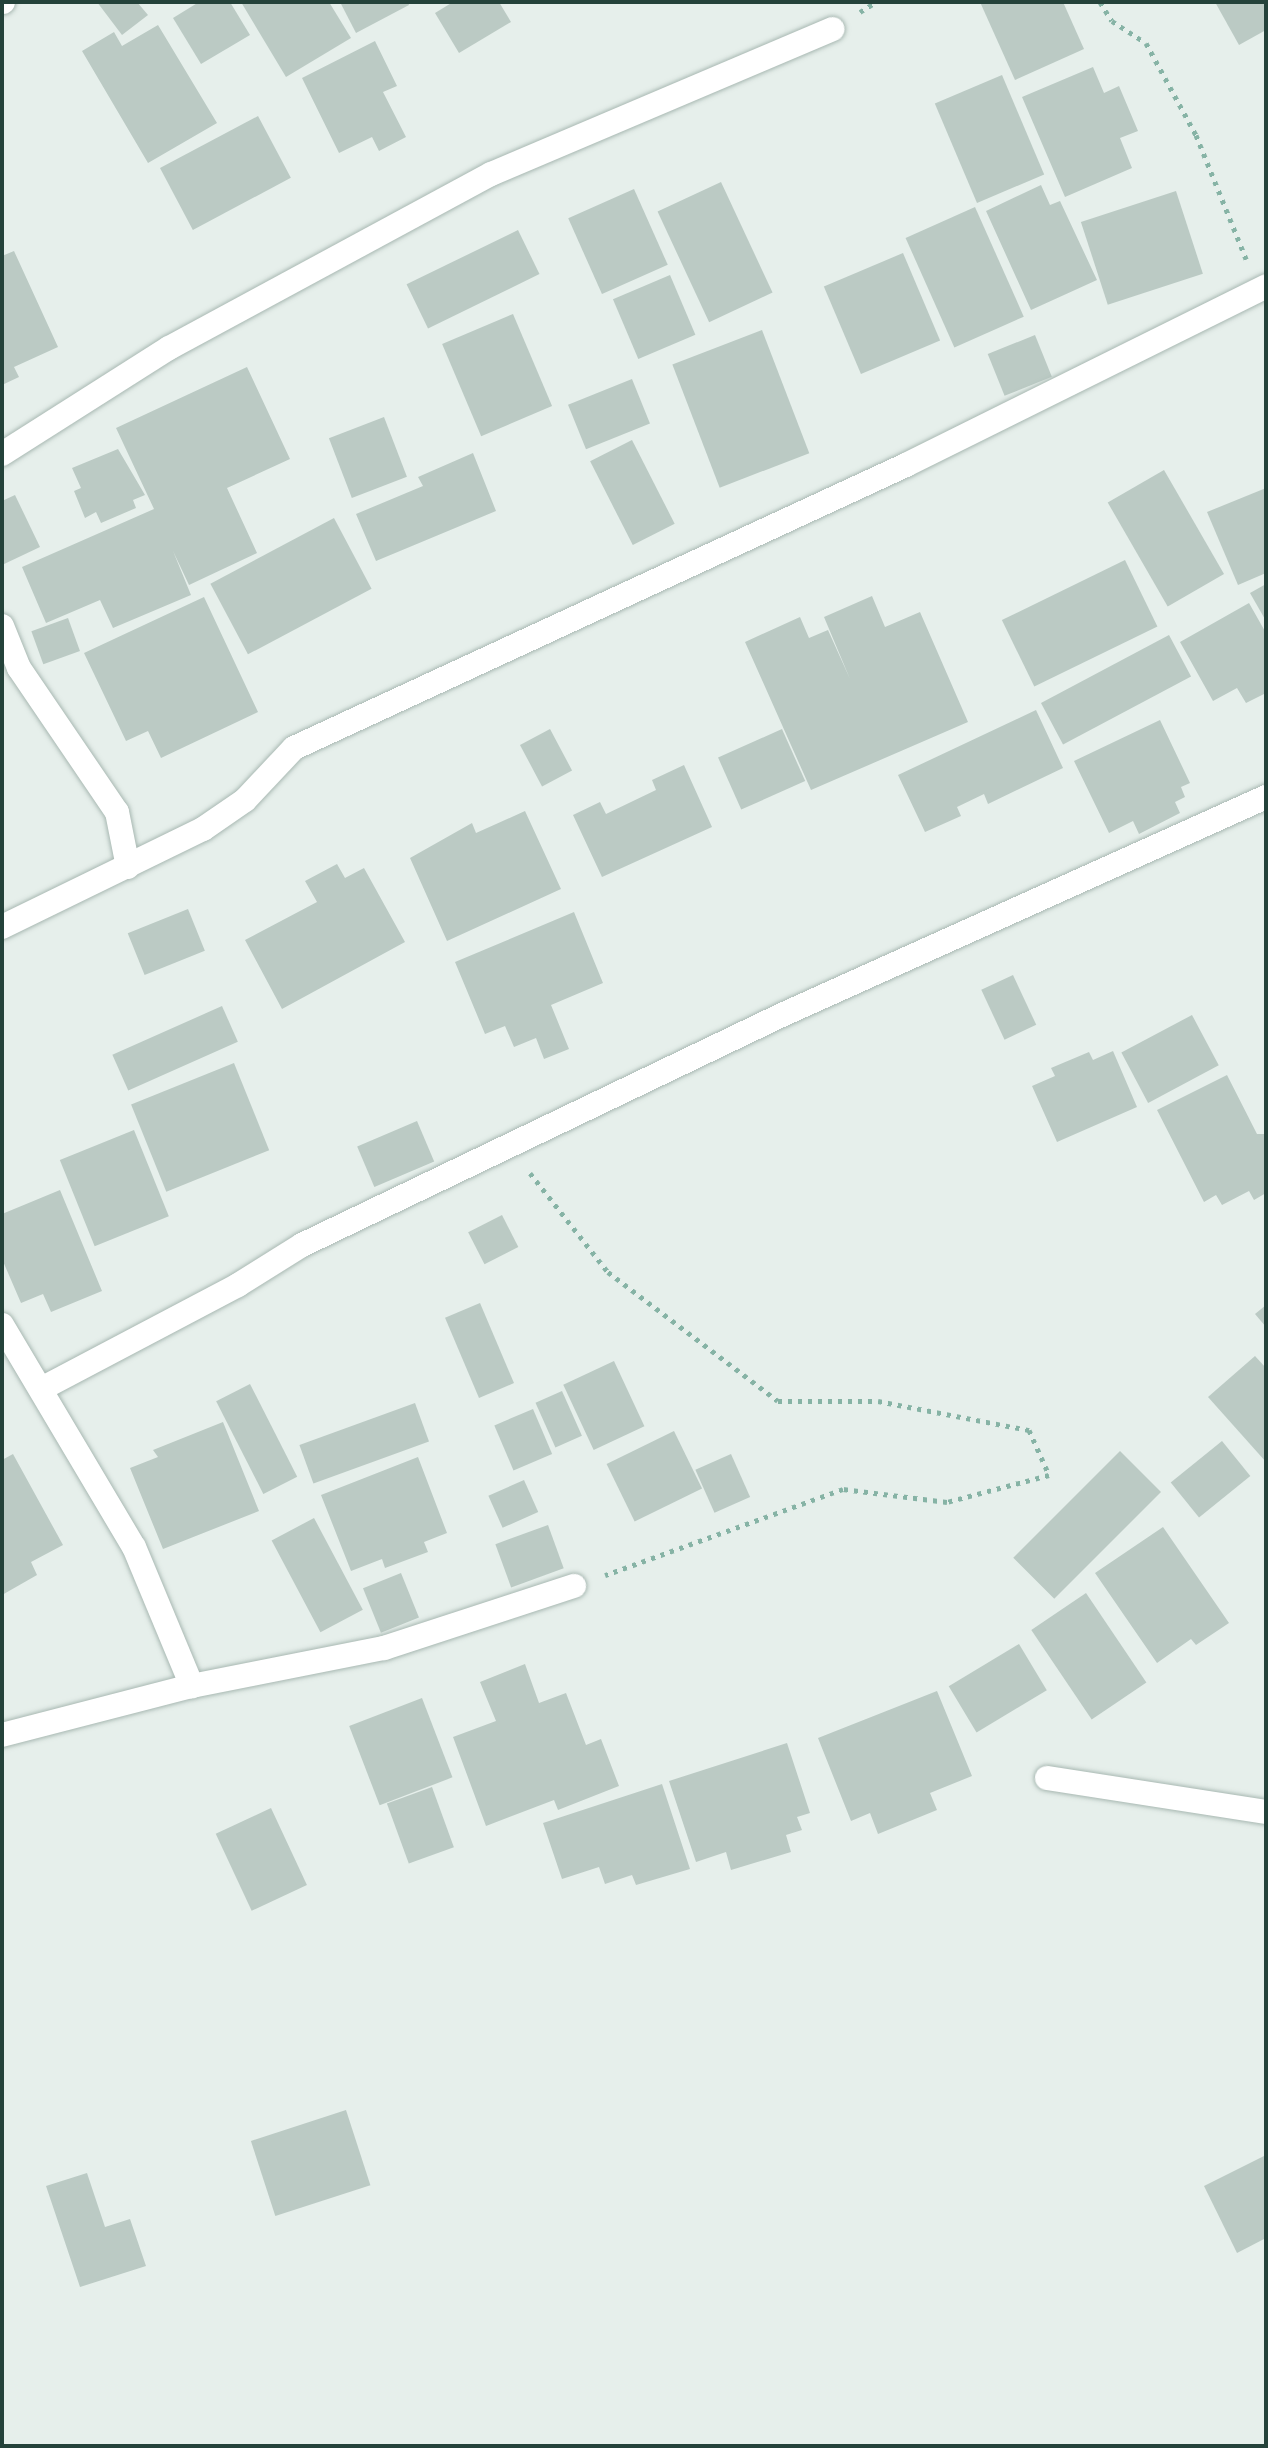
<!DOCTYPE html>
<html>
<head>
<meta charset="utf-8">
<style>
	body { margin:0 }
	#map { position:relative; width:1268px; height:2448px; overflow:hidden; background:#e6efeb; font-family:"Golos Text",sans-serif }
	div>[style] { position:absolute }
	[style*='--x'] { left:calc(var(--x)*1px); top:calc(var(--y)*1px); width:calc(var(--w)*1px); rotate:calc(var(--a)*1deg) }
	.building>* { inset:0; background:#bbcac4; transform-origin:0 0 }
	.path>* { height:5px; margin-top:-2.5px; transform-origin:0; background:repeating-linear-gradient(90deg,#86b3a5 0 4px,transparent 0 10px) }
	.roads { filter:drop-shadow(0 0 2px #a8b8b2) drop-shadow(0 0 2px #a8b8b2) }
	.street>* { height:24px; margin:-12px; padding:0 12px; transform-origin:12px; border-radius:12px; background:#fff }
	span { translate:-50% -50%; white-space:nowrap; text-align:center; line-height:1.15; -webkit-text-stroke:8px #f7fbf9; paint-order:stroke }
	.frame { position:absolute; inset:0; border:4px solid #24423a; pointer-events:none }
</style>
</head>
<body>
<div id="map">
	<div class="building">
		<div style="clip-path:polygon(97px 2px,137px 2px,148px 15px,122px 35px)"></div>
		<div style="clip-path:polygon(199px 2px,230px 2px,250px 35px,201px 64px,173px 18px)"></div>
		<div style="clip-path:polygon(241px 2px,329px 2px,351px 38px,286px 77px)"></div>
		<div style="clip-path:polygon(340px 2px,408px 2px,409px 5px,356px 33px)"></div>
		<div style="clip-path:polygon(453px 2px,499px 2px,511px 22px,459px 53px,435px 13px)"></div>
		<div style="clip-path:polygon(980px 2px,1063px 2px,1084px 49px,1015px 80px)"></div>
		<div style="clip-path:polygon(1215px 2px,1266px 2px,1266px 30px,1239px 45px)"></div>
		<div style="clip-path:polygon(158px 25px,217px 123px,148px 163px,82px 51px,114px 32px,122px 46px)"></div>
		<div style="clip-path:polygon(375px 41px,397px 86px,383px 92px,406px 137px,379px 151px,372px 137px,339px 153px,302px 78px)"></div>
		<div style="clip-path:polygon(1093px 67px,1104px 93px,1119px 86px,1138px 131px,1120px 138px,1132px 168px,1065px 197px,1022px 97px)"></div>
		<div style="left:1002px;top:75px;width:108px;height:73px;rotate:67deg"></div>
		<div style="left:258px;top:116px;width:70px;height:111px;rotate:62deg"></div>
		<div style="left:721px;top:182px;width:122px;height:70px;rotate:65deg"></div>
		<div style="clip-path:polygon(1041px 185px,1050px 205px,1060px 201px,1097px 280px,1031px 310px,986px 211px)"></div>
		<div style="left:634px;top:189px;width:83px;height:72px;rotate:66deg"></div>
		<div style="left:1176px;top:191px;width:87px;height:100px;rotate:72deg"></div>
		<div style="left:975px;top:207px;width:120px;height:76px;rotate:66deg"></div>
		<div style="left:518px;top:230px;width:49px;height:124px;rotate:64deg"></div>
		<div style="clip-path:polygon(14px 251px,58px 347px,14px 367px,19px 377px,2px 385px,2px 256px)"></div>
		<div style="left:903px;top:253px;width:95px;height:86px;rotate:67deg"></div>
		<div style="left:670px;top:275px;width:65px;height:62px;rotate:67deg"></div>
		<div style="left:513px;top:314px;width:100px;height:77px;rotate:67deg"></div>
		<div style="left:762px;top:330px;width:132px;height:96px;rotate:69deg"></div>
		<div style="left:1035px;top:335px;width:45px;height:51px;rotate:68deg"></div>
		<div style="clip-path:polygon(247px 367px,290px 459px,227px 488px,257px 553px,189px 585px,173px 551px,191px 595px,113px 628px,100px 600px,46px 623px,22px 567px,154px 509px,116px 428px)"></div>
		<div style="left:632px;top:379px;width:48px;height:69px;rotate:68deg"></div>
		<div style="left:384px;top:417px;width:64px;height:59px;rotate:69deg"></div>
		<div style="left:632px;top:440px;width:94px;height:47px;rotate:63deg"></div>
		<div style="clip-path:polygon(118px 449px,145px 495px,133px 500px,136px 508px,101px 523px,96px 512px,85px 518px,74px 491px,81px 488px,72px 468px)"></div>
		<div style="clip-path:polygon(473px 453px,496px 511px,376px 561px,356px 514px,423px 486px,418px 477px)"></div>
		<div style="left:1164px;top:470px;width:120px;height:65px;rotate:60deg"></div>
		<div style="clip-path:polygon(1266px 488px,1266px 573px,1238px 585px,1207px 512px)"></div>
		<div style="clip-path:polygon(15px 495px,40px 547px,2px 565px,2px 501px)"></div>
		<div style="left:334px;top:518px;width:80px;height:140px;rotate:62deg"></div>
		<div style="left:1125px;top:560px;width:74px;height:137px;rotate:64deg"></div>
		<div style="clip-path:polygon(1266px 584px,1266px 621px,1250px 593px)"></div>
		<div style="clip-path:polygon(872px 596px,885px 627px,920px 612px,968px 722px,811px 790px,745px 642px,800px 617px,809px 638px,828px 630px,850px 679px,824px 617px)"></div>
		<div style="clip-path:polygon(204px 597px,258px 712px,161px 758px,148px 731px,126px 741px,84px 653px)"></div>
		<div style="clip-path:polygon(1249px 603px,1266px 633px,1266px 693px,1246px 703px,1237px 688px,1213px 701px,1180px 642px)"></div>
		<div style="left:68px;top:618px;width:35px;height:39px;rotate:70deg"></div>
		<div style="left:1169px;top:635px;width:47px;height:145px;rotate:62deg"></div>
		<div style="clip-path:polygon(1036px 710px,1063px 768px,988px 804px,984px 794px,957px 807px,961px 816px,925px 832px,898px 775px)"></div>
		<div style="clip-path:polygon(1160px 720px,1190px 783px,1181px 787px,1185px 797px,1175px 802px,1180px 813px,1139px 834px,1133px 821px,1109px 833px,1074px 761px)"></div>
		<div style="left:550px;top:729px;width:47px;height:34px;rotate:62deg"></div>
		<div style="left:782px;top:729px;width:57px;height:70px;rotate:66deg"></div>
		<div style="clip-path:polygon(684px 765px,712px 827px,602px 877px,573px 815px,600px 802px,606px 814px,656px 790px,652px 780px)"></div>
		<div style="clip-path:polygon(525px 811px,561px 889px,447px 941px,410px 858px,472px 823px,476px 833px)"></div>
		<div style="clip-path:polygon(337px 864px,345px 878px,364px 868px,405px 942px,282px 1009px,245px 940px,317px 902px,305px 881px)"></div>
		<div style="left:188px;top:909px;width:45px;height:65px;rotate:68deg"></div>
		<div style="clip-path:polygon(574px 912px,603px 983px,551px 1005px,569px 1049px,544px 1059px,536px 1038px,514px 1047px,505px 1026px,485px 1034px,455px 962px)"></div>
		<div style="left:1013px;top:975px;width:55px;height:35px;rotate:65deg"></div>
		<div style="left:222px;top:1006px;width:39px;height:120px;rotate:66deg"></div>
		<div style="left:1192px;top:1015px;width:57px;height:80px;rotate:62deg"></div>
		<div style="clip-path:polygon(1113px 1051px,1137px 1107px,1057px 1142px,1032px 1086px,1055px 1076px,1051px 1068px,1089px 1052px,1093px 1060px)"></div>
		<div style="left:234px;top:1063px;width:94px;height:111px;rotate:68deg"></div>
		<div style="clip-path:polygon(1227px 1075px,1257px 1134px,1266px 1134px,1266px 1193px,1254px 1200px,1249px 1191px,1222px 1205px,1216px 1195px,1204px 1202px,1157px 1110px)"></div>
		<div style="left:417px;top:1121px;width:44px;height:65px;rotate:67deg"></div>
		<div style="left:134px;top:1130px;width:93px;height:80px;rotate:68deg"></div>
		<div style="clip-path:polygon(60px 1190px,102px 1291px,51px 1312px,43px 1294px,21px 1303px,2px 1259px,2px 1214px)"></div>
		<div style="left:502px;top:1215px;width:36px;height:38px;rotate:63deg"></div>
		<div style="left:480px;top:1303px;width:87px;height:38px;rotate:67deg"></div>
		<div style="clip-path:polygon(1266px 1305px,1266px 1327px,1255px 1314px)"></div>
		<div style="clip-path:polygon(1255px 1356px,1266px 1368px,1266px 1462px,1208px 1397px)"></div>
		<div style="left:614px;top:1361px;width:72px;height:56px;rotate:65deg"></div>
		<div style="left:250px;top:1384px;width:104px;height:38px;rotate:63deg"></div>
		<div style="left:562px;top:1391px;width:49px;height:29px;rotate:66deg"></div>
		<div style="left:415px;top:1403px;width:41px;height:123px;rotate:70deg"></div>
		<div style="left:533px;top:1409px;width:49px;height:42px;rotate:67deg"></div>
		<div style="clip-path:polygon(223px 1422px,259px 1511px,163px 1549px,130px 1468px,158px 1457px,153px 1450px)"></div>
		<div style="left:674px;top:1431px;width:64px;height:75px;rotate:64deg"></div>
		<div style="left:1222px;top:1441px;width:45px;height:66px;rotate:51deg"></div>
		<div style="left:1120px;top:1451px;width:58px;height:151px;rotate:45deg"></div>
		<div style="clip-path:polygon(13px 1454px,63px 1545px,31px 1562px,37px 1575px,2px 1595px,2px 1460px)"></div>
		<div style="left:731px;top:1454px;width:47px;height:39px;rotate:66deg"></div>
		<div style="clip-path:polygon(418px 1457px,447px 1533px,424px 1542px,428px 1552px,385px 1568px,382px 1559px,351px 1571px,321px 1495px)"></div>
		<div style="left:524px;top:1480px;width:35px;height:39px;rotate:66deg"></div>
		<div style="left:314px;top:1518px;width:104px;height:48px;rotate:62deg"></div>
		<div style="left:548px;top:1525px;width:46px;height:56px;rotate:70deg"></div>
		<div style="clip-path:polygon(1163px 1527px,1229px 1623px,1196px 1645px,1191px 1639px,1157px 1663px,1095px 1573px)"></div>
		<div style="left:401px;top:1573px;width:48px;height:41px;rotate:68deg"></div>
		<div style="left:1086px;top:1593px;width:108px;height:66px;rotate:56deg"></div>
		<div style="left:1019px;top:1644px;width:54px;height:82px;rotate:59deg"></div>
		<div style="clip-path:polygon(525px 1664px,539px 1703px,566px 1693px,586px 1745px,601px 1739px,619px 1786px,558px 1810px,554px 1800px,486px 1826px,453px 1737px,496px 1721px,480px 1682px)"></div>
		<div style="clip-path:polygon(937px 1691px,972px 1776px,930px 1793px,937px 1810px,878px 1834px,870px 1813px,851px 1821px,818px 1738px)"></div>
		<div style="left:422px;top:1698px;width:85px;height:78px;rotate:69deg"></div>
		<div style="clip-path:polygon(787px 1743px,810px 1813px,797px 1817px,802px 1830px,786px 1835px,791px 1852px,731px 1870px,726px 1852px,696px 1862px,669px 1781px)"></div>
		<div style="clip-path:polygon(662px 1784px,690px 1869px,636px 1885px,632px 1875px,605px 1884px,599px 1867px,562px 1879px,543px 1823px)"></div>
		<div style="left:432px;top:1787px;width:64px;height:48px;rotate:70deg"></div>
		<div style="left:271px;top:1808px;width:85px;height:61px;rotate:65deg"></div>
		<div style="left:346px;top:2110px;width:79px;height:100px;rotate:72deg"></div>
		<div style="clip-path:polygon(1266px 2155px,1266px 2238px,1237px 2253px,1204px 2186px)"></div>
		<div style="clip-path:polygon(87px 2173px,105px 2227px,130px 2219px,146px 2266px,80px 2287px,46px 2186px)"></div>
	</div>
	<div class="path">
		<div style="--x:1100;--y:2;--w:22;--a:58"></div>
		<div style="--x:1112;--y:21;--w:40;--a:32.9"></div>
		<div style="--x:1146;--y:43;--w:105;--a:61.5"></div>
		<div style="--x:1196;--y:135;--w:134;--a:68"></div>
		<div style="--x:860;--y:12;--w:19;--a:-32"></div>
		<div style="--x:530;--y:1173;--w:126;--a:51.8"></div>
		<div style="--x:608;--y:1272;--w:213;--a:37.2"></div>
		<div style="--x:778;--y:1401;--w:100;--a:0"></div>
		<div style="--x:878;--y:1401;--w:154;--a:10.9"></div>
		<div style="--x:1029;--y:1430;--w:49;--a:66"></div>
		<div style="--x:1049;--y:1475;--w:106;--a:165.2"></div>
		<div style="--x:947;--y:1502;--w:105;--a:-172.9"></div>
		<div style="--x:843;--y:1489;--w:253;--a:160.1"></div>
	</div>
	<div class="roads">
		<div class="street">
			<div style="--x:2;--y:2;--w:1;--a:0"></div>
			<div style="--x:2;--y:454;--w:198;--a:-32.4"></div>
			<div style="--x:169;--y:348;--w:366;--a:-28.4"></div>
			<div style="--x:491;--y:174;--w:371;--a:-23"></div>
			<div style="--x:2;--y:626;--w:45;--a:68"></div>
			<div style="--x:19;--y:668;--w:174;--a:55.8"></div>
			<div style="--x:117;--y:812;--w:56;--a:78.7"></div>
			<div style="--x:2;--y:927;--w:224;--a:-26"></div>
			<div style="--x:203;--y:829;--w:51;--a:-34.6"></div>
			<div style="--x:245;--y:800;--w:71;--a:-46.7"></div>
			<div style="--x:294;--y:748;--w:674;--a:-24.82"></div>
			<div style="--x:906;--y:465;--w:402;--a:-26.4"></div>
			<div style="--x:2;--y:1325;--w:258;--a:59.3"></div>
			<div style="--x:134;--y:1547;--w:151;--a:67.4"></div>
			<div style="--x:41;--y:1389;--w:223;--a:-27.8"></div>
			<div style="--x:238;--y:1285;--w:75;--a:-32"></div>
			<div style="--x:302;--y:1245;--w:534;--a:-25.61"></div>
			<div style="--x:784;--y:1014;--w:529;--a:-24.24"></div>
			<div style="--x:2;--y:1735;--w:196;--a:-14.5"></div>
			<div style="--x:192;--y:1686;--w:196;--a:-11.2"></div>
			<div style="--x:384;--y:1648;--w:200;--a:-18.1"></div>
			<div style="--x:1047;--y:1778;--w:222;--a:8.8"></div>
		</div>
	</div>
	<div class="frame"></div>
</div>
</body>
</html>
